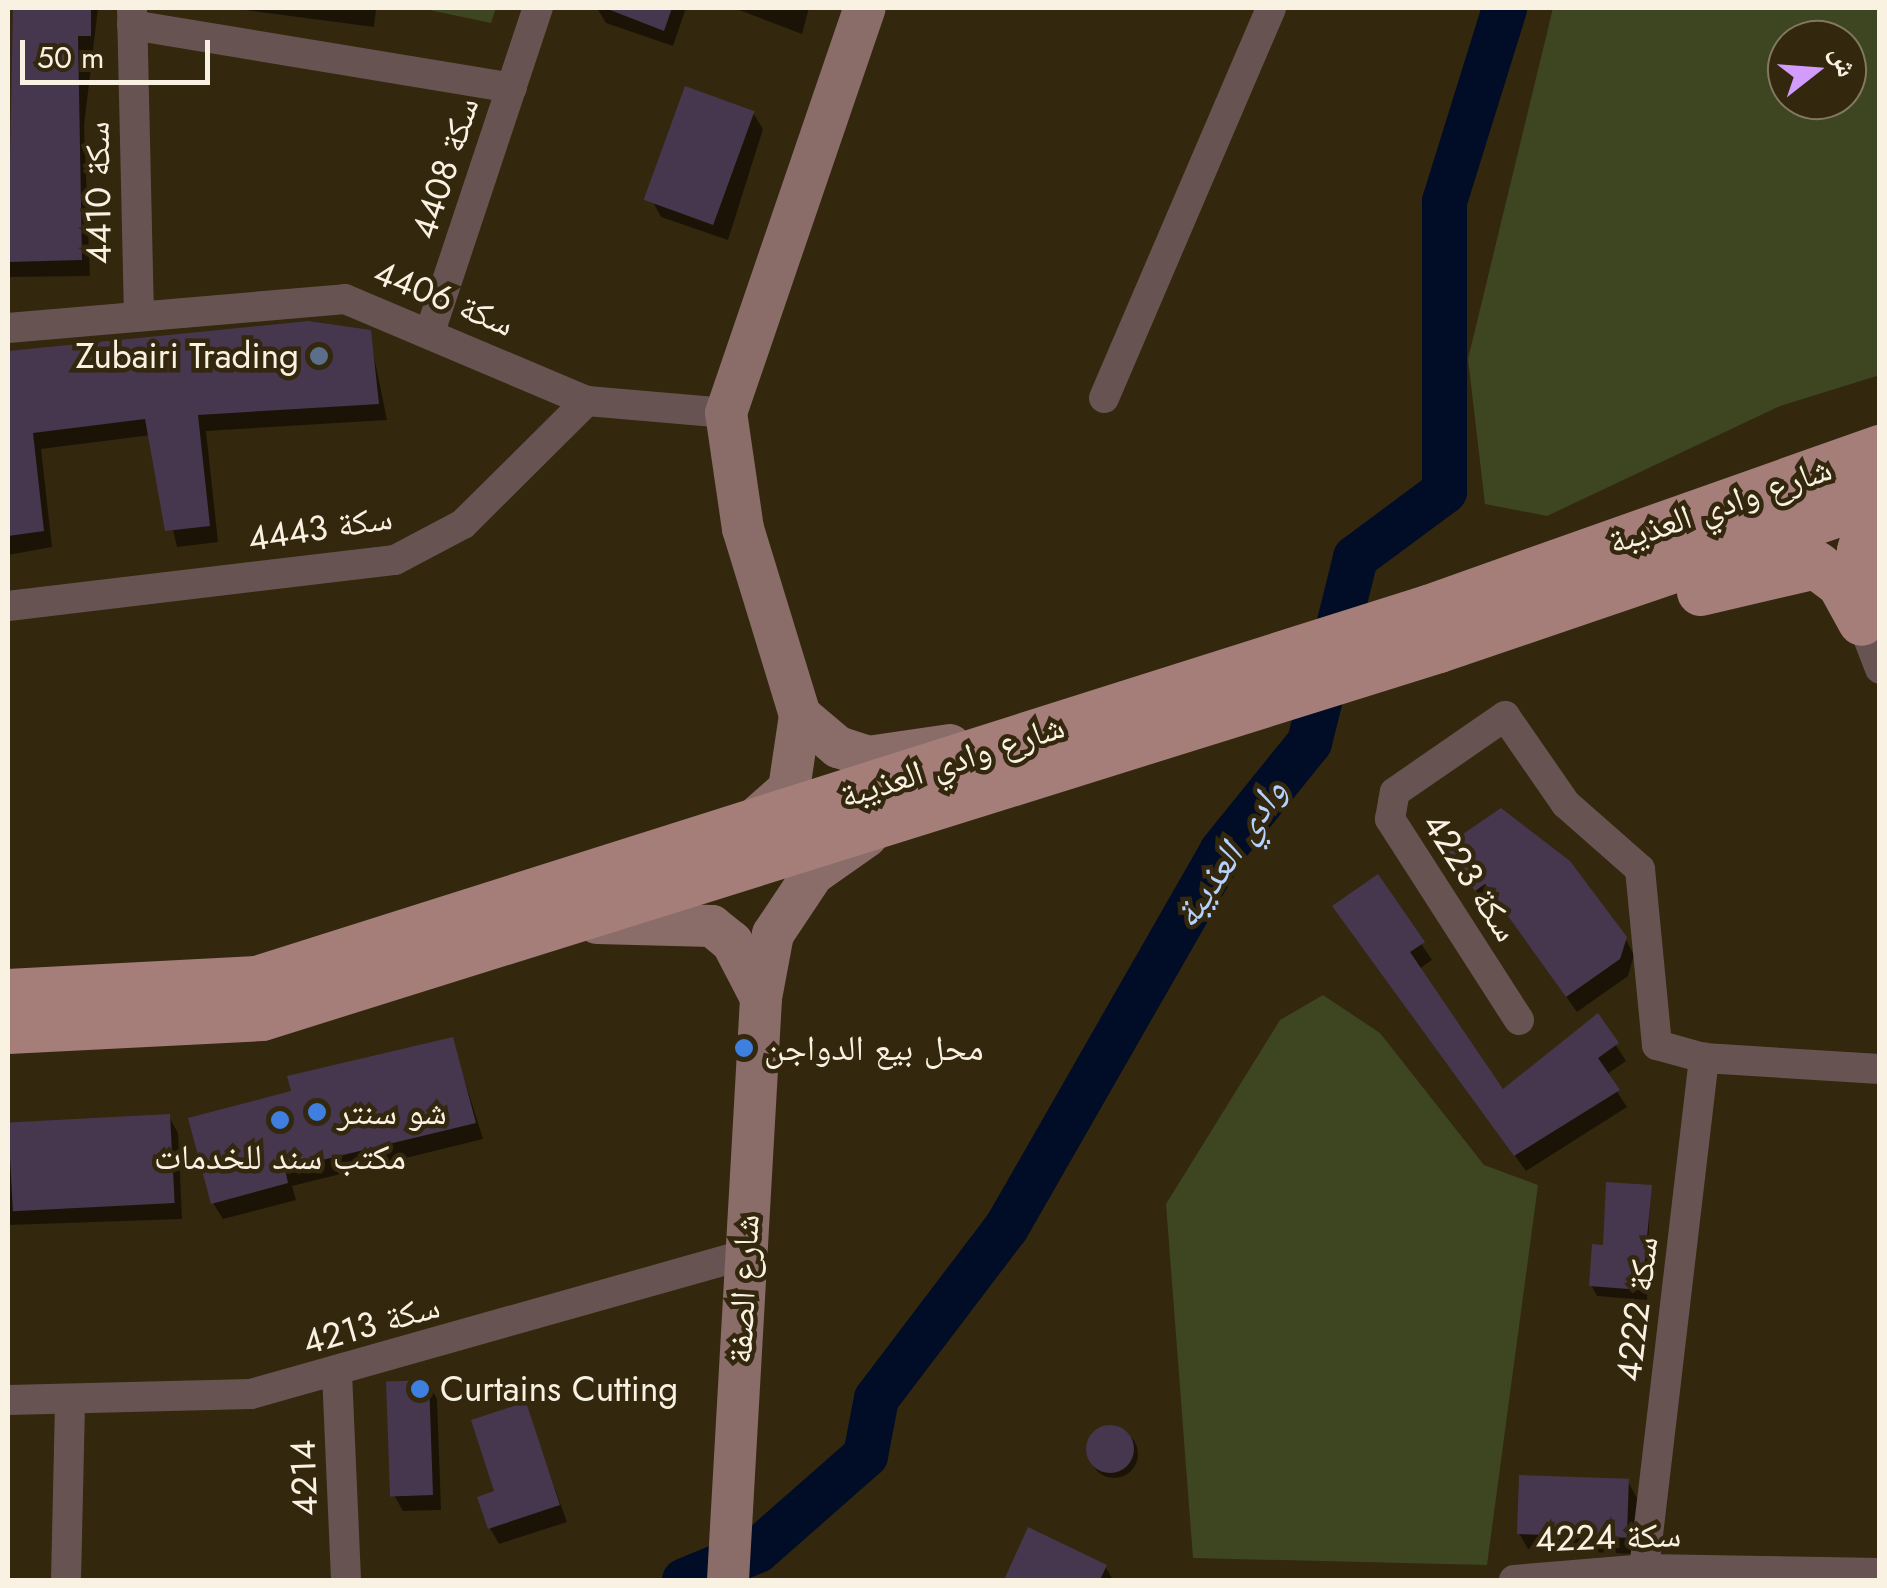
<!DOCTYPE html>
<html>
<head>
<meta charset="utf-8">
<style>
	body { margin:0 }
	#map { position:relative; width:1887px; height:1588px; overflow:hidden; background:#33270d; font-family:Jost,"Noto Naskh Arabic",sans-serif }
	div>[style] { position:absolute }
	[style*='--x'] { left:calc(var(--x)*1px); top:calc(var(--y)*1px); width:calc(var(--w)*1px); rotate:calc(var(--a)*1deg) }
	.green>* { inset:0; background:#3e4521 }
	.shadow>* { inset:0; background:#0007 }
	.round { border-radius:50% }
	.river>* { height:45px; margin:-22.5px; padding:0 22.5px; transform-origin:22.5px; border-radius:22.5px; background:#010c26 }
	.building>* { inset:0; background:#46374e; transform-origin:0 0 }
	.street>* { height:30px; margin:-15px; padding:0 15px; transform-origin:15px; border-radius:15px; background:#675452 }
	.secondary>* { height:42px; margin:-21px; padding:0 21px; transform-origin:21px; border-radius:21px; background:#8a6c69 }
	.primary>* { height:48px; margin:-24px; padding:0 24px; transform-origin:24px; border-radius:24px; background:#a57e7a }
	.dots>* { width:28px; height:28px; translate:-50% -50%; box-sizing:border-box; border:5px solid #33270d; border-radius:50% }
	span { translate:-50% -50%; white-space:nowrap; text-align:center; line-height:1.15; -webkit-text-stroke:9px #33270d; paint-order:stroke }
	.street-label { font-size:35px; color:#f9f1e2 }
	.poi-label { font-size:35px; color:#f9f1e2 }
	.right { translate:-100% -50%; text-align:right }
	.left { translate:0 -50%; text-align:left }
	.water-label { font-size:38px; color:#b5d1ff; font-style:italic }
	.frame { position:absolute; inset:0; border:10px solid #f9f1e2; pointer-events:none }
	.north { position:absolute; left:1767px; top:20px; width:100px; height:100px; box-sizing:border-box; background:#33270d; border:2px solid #827862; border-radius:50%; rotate:73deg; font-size:28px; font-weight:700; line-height:40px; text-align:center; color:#f9f1e2 }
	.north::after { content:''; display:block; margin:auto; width:35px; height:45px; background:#d29cfd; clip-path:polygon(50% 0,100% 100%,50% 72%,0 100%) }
	.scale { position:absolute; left:20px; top:40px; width:190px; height:45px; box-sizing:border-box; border:5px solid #f9f1e2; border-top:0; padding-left:12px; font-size:30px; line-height:35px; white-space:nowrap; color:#f9f1e2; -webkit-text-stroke:8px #33270d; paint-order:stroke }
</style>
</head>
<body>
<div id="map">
	<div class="green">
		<div style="clip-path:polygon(420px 8px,496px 8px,491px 23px)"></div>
		<div style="clip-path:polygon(evenodd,1553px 8px,1879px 8px,1880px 375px,1780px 406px,1547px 516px,1485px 504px,1468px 359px,1553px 8px,1787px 40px,1847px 40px,1847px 100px,1787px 100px,1787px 40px)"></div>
		<div style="clip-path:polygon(1323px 995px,1380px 1033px,1484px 1165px,1538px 1185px,1487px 1565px,1193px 1558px,1166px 1204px,1280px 1020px)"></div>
	</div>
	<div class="shadow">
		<div style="clip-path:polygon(15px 8px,98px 8px,84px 126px,90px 276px,8px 277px)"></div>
		<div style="clip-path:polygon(230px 8px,376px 8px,374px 27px)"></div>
		<div style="clip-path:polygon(597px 8px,686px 8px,673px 46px,606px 23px)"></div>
		<div style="clip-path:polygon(734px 8px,809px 8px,802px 34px)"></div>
		<div style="clip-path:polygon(753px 113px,763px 129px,728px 240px,661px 217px,652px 200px)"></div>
		<div style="clip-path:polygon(308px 324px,369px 332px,387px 420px,206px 431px,218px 542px,177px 547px,151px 435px,41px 449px,52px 547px,8px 555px,8px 353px)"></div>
		<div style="clip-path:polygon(1457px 863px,1625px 938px,1634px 955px,1628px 976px,1577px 1012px,1496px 898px,1486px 905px)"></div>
		<div style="clip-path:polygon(1377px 878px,1432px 960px,1419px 969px,1503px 1092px,1597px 1016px,1626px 1061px,1606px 1075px,1627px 1107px,1526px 1171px,1345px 923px)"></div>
		<div style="clip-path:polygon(452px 1040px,483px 1139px,292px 1186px,296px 1200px,223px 1219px,213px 1203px,294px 1092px)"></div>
		<div style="clip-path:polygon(169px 1117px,178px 1133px,182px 1219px,8px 1225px,8px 1123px)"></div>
		<div style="clip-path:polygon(1650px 1187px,1647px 1300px,1597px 1296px,1591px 1285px,1606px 1248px)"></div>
		<div style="clip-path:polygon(428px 1383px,437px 1399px,441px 1510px,403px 1511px,394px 1495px)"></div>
		<div style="clip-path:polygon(525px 1405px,567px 1522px,499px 1544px,490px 1528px)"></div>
		<div class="round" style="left:1090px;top:1430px;width:48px;height:48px"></div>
		<div style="clip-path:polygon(1628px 1482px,1637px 1498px,1635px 1554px,1528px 1549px,1519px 1533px)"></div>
		<div style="clip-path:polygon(1029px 1531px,1105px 1566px,1113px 1580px,1011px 1580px)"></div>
	</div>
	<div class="river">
		<div style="--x:684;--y:1580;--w:79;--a:-22.3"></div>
		<div style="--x:757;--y:1550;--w:144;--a:-41.3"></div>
		<div style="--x:865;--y:1455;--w:58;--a:-79.1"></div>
		<div style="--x:876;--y:1398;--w:215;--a:-52.8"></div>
		<div style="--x:1006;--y:1227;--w:433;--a:-60.2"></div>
		<div style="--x:1221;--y:851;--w:140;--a:-51.1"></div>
		<div style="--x:1309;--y:742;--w:191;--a:-76"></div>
		<div style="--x:1355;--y:557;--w:111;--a:-36.6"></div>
		<div style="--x:1444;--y:491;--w:290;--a:-90"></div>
		<div style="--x:1444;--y:201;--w:202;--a:-72.7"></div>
	</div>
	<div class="building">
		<div style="clip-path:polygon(13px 8px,91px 8px,91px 36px,78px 36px,82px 260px,8px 262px)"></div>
		<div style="clip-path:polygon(605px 8px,672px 8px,664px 31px)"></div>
		<div style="left:685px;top:86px;width:74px;height:121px;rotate:20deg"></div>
		<div style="clip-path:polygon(308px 321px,371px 330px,379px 404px,198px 415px,210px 526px,165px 531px,145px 419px,33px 433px,44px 531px,8px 536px,8px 351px)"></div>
		<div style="clip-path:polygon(1501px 808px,1570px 861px,1627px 937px,1620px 959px,1566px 997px,1485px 884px,1475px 891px,1444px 847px)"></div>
		<div style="clip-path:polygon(1378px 874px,1425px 942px,1410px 952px,1503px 1089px,1598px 1013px,1619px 1043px,1598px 1058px,1620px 1090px,1514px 1156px,1332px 906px)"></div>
		<div style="clip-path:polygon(453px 1037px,476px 1123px,285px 1169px,288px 1183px,211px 1204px,188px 1118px,291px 1091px,287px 1076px)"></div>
		<div style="left:170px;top:1114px;width:89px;height:162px;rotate:87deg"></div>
		<div style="clip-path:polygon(1606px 1182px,1652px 1185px,1642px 1290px,1589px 1286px,1592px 1244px,1603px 1245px)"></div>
		<div style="left:429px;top:1380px;width:115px;height:43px;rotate:88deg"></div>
		<div style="clip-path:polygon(526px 1402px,560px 1505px,488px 1529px,477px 1497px,494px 1491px,471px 1420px)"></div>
		<div class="round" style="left:1086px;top:1425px;width:48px;height:48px"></div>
		<div style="left:1519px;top:1475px;width:110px;height:59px;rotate:2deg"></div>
		<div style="clip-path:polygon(1028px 1527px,1107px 1565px,1100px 1580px,1004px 1580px)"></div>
	</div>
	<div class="street">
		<div style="--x:132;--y:8;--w:308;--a:88.7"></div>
		<div style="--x:132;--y:25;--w:385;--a:9.4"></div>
		<div style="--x:8;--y:328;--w:338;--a:-4.9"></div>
		<div style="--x:345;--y:299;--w:263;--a:22.9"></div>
		<div style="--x:587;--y:401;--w:140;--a:4.9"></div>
		<div style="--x:431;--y:329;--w:338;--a:-71.6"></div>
		<div style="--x:1104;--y:398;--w:424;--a:-66.8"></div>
		<div style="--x:8;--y:606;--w:390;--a:-6.8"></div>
		<div style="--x:395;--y:560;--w:77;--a:-27.9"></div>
		<div style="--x:463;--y:524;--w:175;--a:-44.8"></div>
		<div style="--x:1862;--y:622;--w:50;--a:69"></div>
		<div style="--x:1519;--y:1020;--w:239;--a:-122.7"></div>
		<div style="--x:1390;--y:819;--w:27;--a:-80"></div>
		<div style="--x:1395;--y:792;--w:134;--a:-34.6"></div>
		<div style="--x:1505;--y:716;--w:107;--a:55.3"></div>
		<div style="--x:1566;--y:804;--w:98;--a:41.3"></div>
		<div style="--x:1640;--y:869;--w:177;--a:84.5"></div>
		<div style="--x:1657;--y:1045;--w:49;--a:15.5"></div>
		<div style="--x:1704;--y:1058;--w:176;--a:3.6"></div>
		<div style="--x:337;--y:1373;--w:207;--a:87.5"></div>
		<div style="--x:8;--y:1400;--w:243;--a:-1.4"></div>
		<div style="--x:251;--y:1394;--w:512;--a:-15.75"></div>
		<div style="--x:1644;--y:1569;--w:515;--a:-83.3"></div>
		<div style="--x:66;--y:1580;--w:180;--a:-88.7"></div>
		<div style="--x:1514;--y:1580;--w:130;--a:-4.8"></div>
		<div style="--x:1644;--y:1569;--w:235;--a:1"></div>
	</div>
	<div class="secondary">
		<div style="--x:800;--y:715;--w:50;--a:40.1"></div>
		<div style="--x:838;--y:747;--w:32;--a:18"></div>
		<div style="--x:868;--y:757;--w:83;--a:-8.3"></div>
		<div style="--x:747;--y:826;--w:56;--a:-41.4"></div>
		<div style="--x:789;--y:789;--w:75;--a:-81.5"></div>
		<div style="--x:800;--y:715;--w:195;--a:-107"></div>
		<div style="--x:743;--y:529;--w:117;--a:-98.3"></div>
		<div style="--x:726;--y:413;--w:428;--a:-71.1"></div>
		<div style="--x:597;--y:923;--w:115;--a:1.5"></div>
		<div style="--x:712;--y:926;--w:26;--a:39"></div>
		<div style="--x:732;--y:942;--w:63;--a:62.6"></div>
		<div style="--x:728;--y:1580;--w:583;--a:-86.75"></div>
		<div style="--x:761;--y:998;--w:65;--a:-79.4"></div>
		<div style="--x:773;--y:934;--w:72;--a:-56.3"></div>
		<div style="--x:813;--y:874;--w:66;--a:-35.1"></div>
	</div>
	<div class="primary">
		<div style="--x:1701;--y:592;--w:118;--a:-13.2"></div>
		<div style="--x:1816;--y:565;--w:31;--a:37"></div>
		<div style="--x:1841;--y:584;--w:43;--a:61.1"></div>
		<div style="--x:1862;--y:618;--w:67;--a:-90.9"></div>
		<div style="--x:1861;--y:551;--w:52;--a:-74.4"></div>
		<div style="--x:8;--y:993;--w:249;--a:-3"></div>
		<div style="--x:257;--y:980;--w:1228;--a:-17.58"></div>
		<div style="--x:1428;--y:609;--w:479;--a:-19.5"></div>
		<div style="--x:8;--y:1030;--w:254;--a:-2.9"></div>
		<div style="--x:262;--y:1017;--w:1233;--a:-17.36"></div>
		<div style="--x:1439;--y:649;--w:466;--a:-18.8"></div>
	</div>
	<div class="dots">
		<div style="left:319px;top:356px;background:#5c6f8a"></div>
		<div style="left:744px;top:1048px;background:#3f7fe0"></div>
		<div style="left:317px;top:1112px;background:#3f7fe0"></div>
		<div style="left:280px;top:1120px;background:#3f7fe0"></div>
		<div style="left:420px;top:1389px;background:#3f7fe0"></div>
	</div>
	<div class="street-label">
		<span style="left:445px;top:168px;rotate:-72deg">سكة 4408</span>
		<span style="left:98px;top:193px;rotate:-91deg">سكة 4410</span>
		<span style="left:444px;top:298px;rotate:22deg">سكة 4406</span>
		<span style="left:1720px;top:505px;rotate:-19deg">شارع وادي العذيبة</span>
		<span style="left:320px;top:528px;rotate:-9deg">سكة 4443</span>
		<span style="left:952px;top:761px;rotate:-18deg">شارع وادي العذيبة</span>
		<span style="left:1471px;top:877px;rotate:57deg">سكة 4223</span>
		<span style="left:743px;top:1289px;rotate:-87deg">شارع الصفة</span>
		<span style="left:1637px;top:1309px;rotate:-83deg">سكة 4222</span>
		<span style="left:371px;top:1324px;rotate:-16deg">سكة 4213</span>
		<span style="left:304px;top:1478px;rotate:-92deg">4214</span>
		<span style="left:1608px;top:1537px;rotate:-2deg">سكة 4224</span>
	</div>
	<div class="poi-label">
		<span class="right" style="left:299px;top:356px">Zubairi Trading</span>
		<span class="left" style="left:764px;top:1048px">محل بيع الدواجن</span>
		<span class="left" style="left:337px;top:1112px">شو سنتر</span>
		<span style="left:280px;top:1157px">مكتب سند للخدمات</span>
		<span class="left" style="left:440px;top:1389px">Curtains Cutting</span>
	</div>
	<div class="water-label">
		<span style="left:1229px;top:853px;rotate:-56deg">وادي العذيبة</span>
	</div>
	<div class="frame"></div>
	<div class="north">ش</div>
	<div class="scale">50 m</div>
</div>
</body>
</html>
